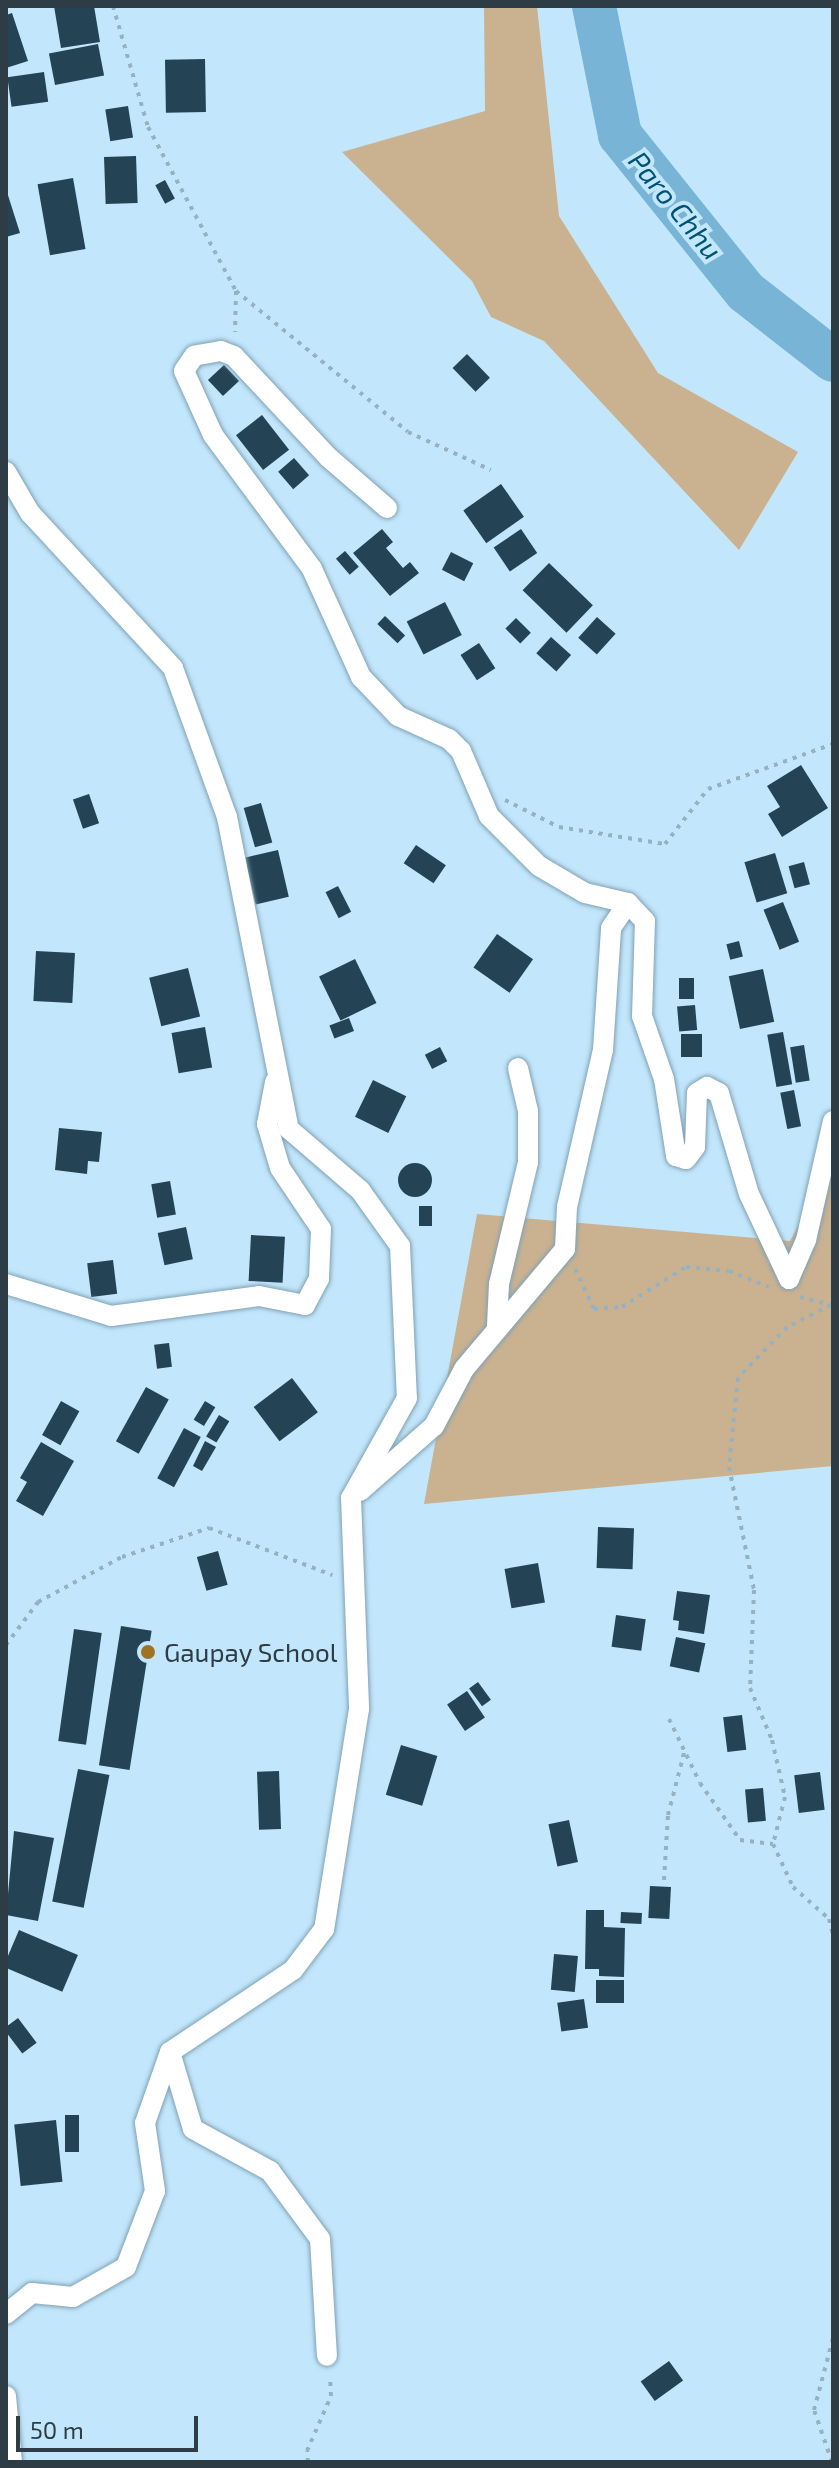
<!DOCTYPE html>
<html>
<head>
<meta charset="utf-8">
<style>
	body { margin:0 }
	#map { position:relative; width:839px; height:2468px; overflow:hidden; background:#c2e6fb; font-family:"Exo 2",sans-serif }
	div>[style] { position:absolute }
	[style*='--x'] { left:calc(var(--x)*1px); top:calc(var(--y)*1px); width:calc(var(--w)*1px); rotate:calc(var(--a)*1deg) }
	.green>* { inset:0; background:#cab290 }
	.river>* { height:44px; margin:-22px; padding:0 22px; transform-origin:22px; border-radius:22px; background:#77b4d6 }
	.building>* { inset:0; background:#244455; transform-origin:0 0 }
	.round { border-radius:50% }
	.path>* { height:4px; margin-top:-2px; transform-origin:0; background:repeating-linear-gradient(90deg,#95b2c3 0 4px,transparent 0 10px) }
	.roads { filter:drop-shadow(0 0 2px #80a2b5) drop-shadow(0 0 2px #80a2b5) }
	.minor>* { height:20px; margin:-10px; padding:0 10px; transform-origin:10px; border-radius:10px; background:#fff }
	.dots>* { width:22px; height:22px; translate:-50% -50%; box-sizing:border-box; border:4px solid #c2e6fb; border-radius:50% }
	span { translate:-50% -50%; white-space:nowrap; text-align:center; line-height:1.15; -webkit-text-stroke:8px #c2e6fb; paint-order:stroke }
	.poi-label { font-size:26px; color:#2e3d45 }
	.left { translate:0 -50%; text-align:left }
	.water-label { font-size:28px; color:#005373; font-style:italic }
	.frame { position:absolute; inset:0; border:8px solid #2e3d45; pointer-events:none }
	.scale { position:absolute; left:16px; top:2416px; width:182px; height:36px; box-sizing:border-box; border:4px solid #2e3d45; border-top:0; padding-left:10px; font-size:24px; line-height:28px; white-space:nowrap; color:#2e3d45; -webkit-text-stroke:6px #c2e6fb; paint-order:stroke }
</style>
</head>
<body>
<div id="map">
	<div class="green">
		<div style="clip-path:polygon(484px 6px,537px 6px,559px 216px,658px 373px,798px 452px,739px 550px,544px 341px,491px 317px,472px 281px,342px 152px,485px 111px)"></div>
		<div style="clip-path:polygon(833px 1160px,833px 1466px,424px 1504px,477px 1214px,790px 1241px)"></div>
	</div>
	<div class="river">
		<div style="--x:594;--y:6;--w:132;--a:78.6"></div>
		<div style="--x:620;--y:135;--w:201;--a:51.3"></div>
		<div style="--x:746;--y:292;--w:110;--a:38"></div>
	</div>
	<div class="building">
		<div style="clip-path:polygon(54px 6px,94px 6px,100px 42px,61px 48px)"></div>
		<div style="clip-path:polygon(12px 13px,28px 61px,6px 68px,6px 15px)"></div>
		<div style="left:98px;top:44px;width:32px;height:50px;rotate:79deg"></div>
		<div style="left:205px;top:59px;width:53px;height:40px;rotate:89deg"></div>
		<div style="left:44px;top:72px;width:30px;height:37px;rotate:82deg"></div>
		<div style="left:128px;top:106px;width:32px;height:23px;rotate:81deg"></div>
		<div style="left:136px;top:156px;width:47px;height:32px;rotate:88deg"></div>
		<div style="left:73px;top:178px;width:72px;height:36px;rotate:80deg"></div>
		<div style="left:165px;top:180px;width:21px;height:11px;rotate:62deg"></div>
		<div style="clip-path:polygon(6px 189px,20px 233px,6px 237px)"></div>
		<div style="left:467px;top:354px;width:33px;height:20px;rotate:46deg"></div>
		<div style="left:224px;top:365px;width:22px;height:22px;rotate:47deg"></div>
		<div style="left:262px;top:415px;width:44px;height:33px;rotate:52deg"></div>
		<div style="left:294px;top:458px;width:23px;height:21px;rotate:49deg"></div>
		<div style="left:501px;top:484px;width:40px;height:46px;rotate:55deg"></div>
		<div style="clip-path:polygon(382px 529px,393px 542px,386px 548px,403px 568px,410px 562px,419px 573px,390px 596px,353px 553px)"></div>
		<div style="left:521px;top:529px;width:29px;height:33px;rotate:56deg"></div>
		<div style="left:345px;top:551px;width:21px;height:12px;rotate:49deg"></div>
		<div style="left:451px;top:552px;width:25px;height:20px;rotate:27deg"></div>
		<div style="left:549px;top:563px;width:61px;height:38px;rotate:44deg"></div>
		<div style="left:445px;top:602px;width:37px;height:43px;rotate:63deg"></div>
		<div style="left:385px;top:616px;width:28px;height:11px;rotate:44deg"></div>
		<div style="left:597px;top:617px;width:25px;height:28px;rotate:42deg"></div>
		<div style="left:516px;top:618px;width:21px;height:15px;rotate:45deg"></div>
		<div style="left:551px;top:637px;width:27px;height:22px;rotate:42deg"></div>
		<div style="left:479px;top:643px;width:30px;height:22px;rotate:57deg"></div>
		<div style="clip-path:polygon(801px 765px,828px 808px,782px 837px,768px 814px,780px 807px,767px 786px)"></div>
		<div style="left:89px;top:794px;width:31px;height:17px;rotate:71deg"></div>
		<div style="left:261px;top:803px;width:41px;height:18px;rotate:74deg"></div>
		<div style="left:416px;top:845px;width:36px;height:22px;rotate:34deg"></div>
		<div style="left:278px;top:850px;width:48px;height:34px;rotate:77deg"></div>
		<div style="left:775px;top:853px;width:42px;height:32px;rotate:73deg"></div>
		<div style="left:804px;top:862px;width:23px;height:16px;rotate:75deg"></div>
		<div style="left:338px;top:886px;width:29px;height:14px;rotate:63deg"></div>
		<div style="left:783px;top:902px;width:43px;height:21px;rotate:68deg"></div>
		<div style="left:497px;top:934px;width:44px;height:41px;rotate:35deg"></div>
		<div style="left:739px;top:941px;width:16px;height:13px;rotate:76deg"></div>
		<div style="left:36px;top:951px;width:39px;height:50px;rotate:3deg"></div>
		<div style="left:355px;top:959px;width:49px;height:40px;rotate:64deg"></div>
		<div style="left:188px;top:968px;width:50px;height:40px;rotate:76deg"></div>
		<div style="left:763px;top:969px;width:54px;height:35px;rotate:78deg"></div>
		<div style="left:694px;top:978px;width:21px;height:15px;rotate:90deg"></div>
		<div style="left:695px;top:1005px;width:25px;height:18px;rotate:85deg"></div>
		<div style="left:349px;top:1018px;width:14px;height:21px;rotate:69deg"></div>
		<div style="left:205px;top:1027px;width:41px;height:34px;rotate:80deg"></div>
		<div style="left:783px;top:1032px;width:53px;height:16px;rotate:80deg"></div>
		<div style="left:681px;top:1034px;width:21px;height:23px"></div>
		<div style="left:804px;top:1045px;width:36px;height:14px;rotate:81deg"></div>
		<div style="left:440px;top:1047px;width:16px;height:17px;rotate:63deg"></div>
		<div style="left:373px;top:1080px;width:37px;height:41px;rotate:26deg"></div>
		<div style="left:794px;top:1090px;width:37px;height:14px;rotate:79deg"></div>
		<div style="clip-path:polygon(59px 1128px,102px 1132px,99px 1162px,88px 1161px,87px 1174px,55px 1170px)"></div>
		<div class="round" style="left:398px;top:1163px;width:34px;height:34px"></div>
		<div style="left:170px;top:1181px;width:34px;height:19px;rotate:80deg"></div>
		<div style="left:419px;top:1206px;width:13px;height:20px"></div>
		<div style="left:186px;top:1227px;width:33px;height:29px;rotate:78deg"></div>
		<div style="left:251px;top:1235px;width:34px;height:46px;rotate:3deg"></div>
		<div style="left:113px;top:1260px;width:34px;height:26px;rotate:83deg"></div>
		<div style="left:169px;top:1343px;width:24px;height:15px;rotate:83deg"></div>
		<div style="left:292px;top:1378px;width:43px;height:48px;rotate:53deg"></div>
		<div style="left:146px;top:1387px;width:26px;height:62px;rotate:29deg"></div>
		<div style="left:61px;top:1401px;width:21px;height:39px;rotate:29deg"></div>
		<div style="left:205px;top:1401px;width:12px;height:22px;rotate:31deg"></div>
		<div style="left:219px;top:1415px;width:12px;height:25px;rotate:31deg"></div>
		<div style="left:184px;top:1428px;width:19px;height:57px;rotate:28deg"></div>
		<div style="clip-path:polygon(205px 1441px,216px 1447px,202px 1471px,193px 1466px)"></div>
		<div style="clip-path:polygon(41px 1442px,74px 1461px,43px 1516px,16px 1501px,27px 1482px,20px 1478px)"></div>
		<div style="left:598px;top:1527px;width:36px;height:41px;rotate:2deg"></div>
		<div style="left:218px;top:1551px;width:35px;height:22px;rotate:74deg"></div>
		<div style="left:538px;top:1563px;width:40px;height:34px;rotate:80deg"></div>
		<div style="clip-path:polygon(677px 1591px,710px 1595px,704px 1634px,678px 1630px,679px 1621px,673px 1620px)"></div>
		<div style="left:616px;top:1615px;width:30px;height:32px;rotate:8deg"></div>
		<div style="left:121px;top:1626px;width:31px;height:141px;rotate:9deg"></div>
		<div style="left:74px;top:1629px;width:28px;height:113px;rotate:8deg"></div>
		<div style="left:676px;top:1637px;width:30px;height:30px;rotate:12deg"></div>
		<div style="left:478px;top:1682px;width:22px;height:11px;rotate:54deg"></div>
		<div style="left:467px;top:1691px;width:32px;height:24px;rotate:56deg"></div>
		<div style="left:742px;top:1715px;width:35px;height:19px;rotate:83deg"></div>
		<div style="left:401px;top:1745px;width:38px;height:52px;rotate:17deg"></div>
		<div style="left:78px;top:1769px;width:32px;height:135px;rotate:11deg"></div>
		<div style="left:279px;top:1771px;width:58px;height:22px;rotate:88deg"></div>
		<div style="left:820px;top:1772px;width:38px;height:26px;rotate:83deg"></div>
		<div style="left:763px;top:1788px;width:33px;height:18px;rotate:85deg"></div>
		<div style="left:569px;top:1820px;width:43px;height:21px;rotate:78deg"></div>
		<div style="clip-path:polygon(14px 1831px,54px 1838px,38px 1921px,6px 1915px)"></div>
		<div style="left:650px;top:1886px;width:21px;height:32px;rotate:3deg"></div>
		<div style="clip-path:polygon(586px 1910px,604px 1910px,604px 1927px,625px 1928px,624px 1977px,599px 1976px,599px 1969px,585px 1969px)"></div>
		<div style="left:621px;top:1912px;width:21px;height:11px;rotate:3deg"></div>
		<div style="left:19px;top:1930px;width:64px;height:40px;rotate:23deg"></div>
		<div style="left:554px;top:1954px;width:24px;height:36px;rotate:5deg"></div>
		<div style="left:624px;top:1980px;width:23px;height:28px;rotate:90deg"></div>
		<div style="left:584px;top:1999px;width:29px;height:27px;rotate:82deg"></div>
		<div style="left:18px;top:2018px;width:31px;height:18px;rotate:53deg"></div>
		<div style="left:79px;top:2115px;width:37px;height:14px;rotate:90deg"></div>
		<div style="left:56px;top:2120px;width:62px;height:42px;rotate:84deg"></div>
		<div style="left:669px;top:2361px;width:24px;height:35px;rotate:54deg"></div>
	</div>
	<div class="path">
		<div style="--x:113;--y:6;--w:126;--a:73.9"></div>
		<div style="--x:148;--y:127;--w:186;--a:61.8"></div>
		<div style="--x:236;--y:291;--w:41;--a:91.4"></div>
		<div style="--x:236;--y:291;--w:222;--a:39.3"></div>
		<div style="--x:408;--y:432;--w:91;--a:24.6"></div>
		<div style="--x:505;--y:800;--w:60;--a:26.6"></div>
		<div style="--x:559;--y:827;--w:107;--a:9.1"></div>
		<div style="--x:665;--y:844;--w:70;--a:-52"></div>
		<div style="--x:708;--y:789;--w:133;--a:-19.8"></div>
		<div style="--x:575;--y:1269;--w:44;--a:64.6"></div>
		<div style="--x:594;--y:1309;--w:28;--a:-4"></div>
		<div style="--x:622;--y:1307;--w:75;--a:-32"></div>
		<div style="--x:686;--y:1267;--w:43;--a:5.3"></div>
		<div style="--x:729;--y:1271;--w:43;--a:21.8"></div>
		<div style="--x:800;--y:1297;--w:32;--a:14"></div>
		<div style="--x:831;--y:1305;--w:49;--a:153.4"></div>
		<div style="--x:787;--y:1327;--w:71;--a:133.9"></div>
		<div style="--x:738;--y:1378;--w:89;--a:95.8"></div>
		<div style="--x:729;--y:1467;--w:126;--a:78.5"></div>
		<div style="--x:754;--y:1590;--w:98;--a:92.3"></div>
		<div style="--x:750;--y:1688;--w:56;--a:67.1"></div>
		<div style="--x:772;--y:1740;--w:58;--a:77.2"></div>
		<div style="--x:785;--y:1797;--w:49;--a:104.3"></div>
		<div style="--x:773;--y:1844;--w:47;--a:65.1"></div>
		<div style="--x:793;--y:1887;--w:48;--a:41.6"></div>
		<div style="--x:829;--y:1919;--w:16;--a:76"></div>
		<div style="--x:6;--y:1645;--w:54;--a:-53.3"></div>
		<div style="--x:38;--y:1602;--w:95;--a:-28.2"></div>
		<div style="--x:122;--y:1557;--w:92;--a:-18.4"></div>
		<div style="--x:209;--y:1528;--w:132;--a:20.9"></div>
		<div style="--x:669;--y:1719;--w:71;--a:64.2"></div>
		<div style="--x:700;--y:1783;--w:70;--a:54.9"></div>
		<div style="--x:740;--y:1840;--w:33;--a:7"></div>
		<div style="--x:664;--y:1880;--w:65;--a:-86.5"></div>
		<div style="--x:668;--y:1815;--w:64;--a:-75.5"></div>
		<div style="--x:308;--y:2462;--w:11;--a:-95"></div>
		<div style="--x:307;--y:2451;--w:60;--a:-66.4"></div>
		<div style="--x:331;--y:2396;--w:18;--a:-93"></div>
		<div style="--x:832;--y:2462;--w:55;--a:-109.1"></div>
		<div style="--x:814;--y:2410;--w:74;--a:-75.2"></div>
	</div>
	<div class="roads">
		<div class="minor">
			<div style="--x:6;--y:472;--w:48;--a:59.7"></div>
			<div style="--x:30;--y:513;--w:211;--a:47.3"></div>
			<div style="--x:173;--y:668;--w:158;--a:70.1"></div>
			<div style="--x:227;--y:817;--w:318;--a:78.8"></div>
			<div style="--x:289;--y:1129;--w:94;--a:40.7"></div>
			<div style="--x:360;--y:1190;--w:69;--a:54.5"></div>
			<div style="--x:400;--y:1246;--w:152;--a:87.4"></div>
			<div style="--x:407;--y:1398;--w:115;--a:119.2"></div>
			<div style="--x:351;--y:1498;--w:211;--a:87.8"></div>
			<div style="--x:359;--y:1709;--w:223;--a:99"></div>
			<div style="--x:324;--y:1929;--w:51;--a:127.1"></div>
			<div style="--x:293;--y:1970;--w:148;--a:146.3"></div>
			<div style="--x:170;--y:2052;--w:75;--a:109.4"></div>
			<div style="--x:145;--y:2123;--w:69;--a:81.6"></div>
			<div style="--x:155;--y:2191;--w:81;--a:110.9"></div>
			<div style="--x:126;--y:2267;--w:61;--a:150.5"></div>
			<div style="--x:73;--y:2297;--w:41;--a:-174.4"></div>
			<div style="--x:32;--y:2293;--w:33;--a:141"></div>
			<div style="--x:387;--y:508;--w:77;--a:-139.2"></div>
			<div style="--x:329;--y:458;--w:139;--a:-133"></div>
			<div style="--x:234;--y:356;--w:14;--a:-159"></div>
			<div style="--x:221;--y:351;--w:27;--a:170"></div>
			<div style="--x:194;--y:356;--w:18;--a:124"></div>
			<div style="--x:184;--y:371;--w:70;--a:65.6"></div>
			<div style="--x:213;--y:435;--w:167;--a:53.5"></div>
			<div style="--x:312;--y:569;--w:119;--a:65.6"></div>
			<div style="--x:361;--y:677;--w:54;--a:46.5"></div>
			<div style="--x:398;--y:716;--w:56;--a:24.3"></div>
			<div style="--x:449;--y:739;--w:17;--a:45"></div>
			<div style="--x:461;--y:751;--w:71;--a:66.7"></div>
			<div style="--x:489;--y:816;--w:71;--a:45"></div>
			<div style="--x:539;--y:866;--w:53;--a:30.4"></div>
			<div style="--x:585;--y:893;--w:44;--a:13.1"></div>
			<div style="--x:6;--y:1284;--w:110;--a:16.9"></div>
			<div style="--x:111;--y:1316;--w:149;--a:-7.7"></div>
			<div style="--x:259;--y:1296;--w:47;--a:11.1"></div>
			<div style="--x:305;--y:1305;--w:30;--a:-62"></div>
			<div style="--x:319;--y:1279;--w:50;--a:-87.7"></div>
			<div style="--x:321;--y:1229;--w:73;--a:-123.9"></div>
			<div style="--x:280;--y:1168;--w:46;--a:-106.5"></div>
			<div style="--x:267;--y:1124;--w:43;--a:-79.2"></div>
			<div style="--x:497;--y:1326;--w:42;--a:-87.3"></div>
			<div style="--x:499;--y:1284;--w:125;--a:-76.6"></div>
			<div style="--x:528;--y:1162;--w:51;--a:-90"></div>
			<div style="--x:528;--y:1111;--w:44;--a:-103.1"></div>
			<div style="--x:360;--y:1491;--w:98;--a:-41.3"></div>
			<div style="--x:434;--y:1426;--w:64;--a:-62.2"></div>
			<div style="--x:464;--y:1369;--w:157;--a:-49.9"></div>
			<div style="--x:565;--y:1249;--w:42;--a:-87.3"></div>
			<div style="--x:567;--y:1207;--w:161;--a:-77.1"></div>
			<div style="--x:603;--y:1050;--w:122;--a:-86.2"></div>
			<div style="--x:611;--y:928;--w:30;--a:-56"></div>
			<div style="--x:628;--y:903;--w:25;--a:47"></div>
			<div style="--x:645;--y:921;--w:95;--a:91.8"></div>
			<div style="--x:642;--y:1016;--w:67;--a:70.8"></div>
			<div style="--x:664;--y:1079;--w:78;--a:81.1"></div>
			<div style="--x:676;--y:1156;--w:10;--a:17"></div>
			<div style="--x:686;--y:1159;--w:15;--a:-53"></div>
			<div style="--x:695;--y:1147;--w:54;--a:-87.9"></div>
			<div style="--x:697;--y:1093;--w:12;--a:-31"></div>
			<div style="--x:707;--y:1087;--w:13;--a:27"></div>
			<div style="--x:719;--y:1093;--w:105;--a:73.5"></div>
			<div style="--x:749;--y:1194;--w:94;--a:64.8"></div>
			<div style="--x:789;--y:1279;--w:43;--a:-66.4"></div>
			<div style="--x:806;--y:1240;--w:122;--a:-77.2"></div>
			<div style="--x:170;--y:2052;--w:80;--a:73.4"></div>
			<div style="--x:193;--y:2129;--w:88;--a:28.6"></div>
			<div style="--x:270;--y:2171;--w:84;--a:53.7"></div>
			<div style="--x:320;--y:2239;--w:117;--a:86.6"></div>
			<div style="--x:6;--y:2396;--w:66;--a:84.8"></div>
		</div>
	</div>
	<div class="dots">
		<div style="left:148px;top:1652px;background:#a07324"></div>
	</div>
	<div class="poi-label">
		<span class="left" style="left:164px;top:1652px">Gaupay School</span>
	</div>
	<div class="water-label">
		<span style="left:676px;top:205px;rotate:51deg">Paro Chhu</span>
	</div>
	<div class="frame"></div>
	<div class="scale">50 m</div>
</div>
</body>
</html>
